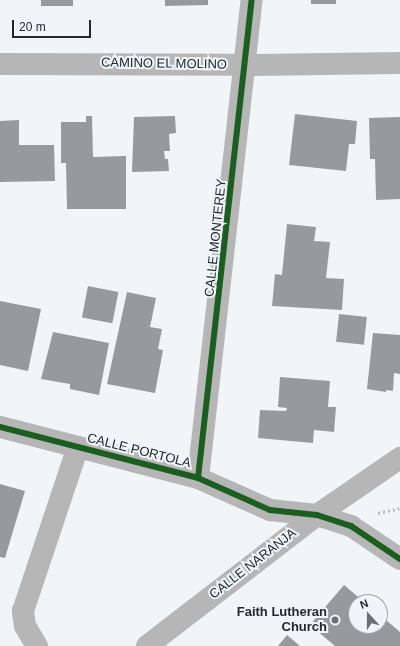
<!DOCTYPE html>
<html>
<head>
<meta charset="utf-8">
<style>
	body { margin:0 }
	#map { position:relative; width:400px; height:646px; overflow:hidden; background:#f2f5f8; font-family:Helvetica,sans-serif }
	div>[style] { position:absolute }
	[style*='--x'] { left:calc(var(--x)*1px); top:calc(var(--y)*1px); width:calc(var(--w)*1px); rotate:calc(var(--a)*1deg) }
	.building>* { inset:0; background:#979a9c; transform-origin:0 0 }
	.path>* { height:2.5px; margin-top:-1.25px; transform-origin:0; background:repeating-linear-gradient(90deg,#b7b9bc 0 2px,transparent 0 5px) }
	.minor>* { height:22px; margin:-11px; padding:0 11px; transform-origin:11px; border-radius:11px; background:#b6b6b7 }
	.cycleway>* { height:6px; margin:-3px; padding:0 3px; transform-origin:3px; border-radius:3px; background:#1b5e20 }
	.dots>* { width:11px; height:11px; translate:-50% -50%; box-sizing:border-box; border:2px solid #eef6fc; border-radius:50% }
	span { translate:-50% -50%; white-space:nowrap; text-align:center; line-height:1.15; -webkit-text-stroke:4px #eef6fc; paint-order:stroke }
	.street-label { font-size:13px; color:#24282a }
	.poi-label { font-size:13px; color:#24282a; font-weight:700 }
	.right { translate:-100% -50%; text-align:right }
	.north { position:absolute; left:348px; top:594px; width:40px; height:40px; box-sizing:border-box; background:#eef6fc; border:1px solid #9da4a8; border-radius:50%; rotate:339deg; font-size:11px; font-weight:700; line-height:16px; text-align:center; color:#24282a }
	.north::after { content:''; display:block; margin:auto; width:14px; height:18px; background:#6c7072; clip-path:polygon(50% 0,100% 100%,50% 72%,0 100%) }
	.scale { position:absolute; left:12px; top:20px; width:79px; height:18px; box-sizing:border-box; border:2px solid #24282a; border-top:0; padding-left:5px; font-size:12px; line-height:14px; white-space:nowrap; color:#24282a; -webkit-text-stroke:3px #eef6fc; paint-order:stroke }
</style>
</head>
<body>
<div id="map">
	<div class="building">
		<div style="left:41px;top:0;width:32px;height:6px"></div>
		<div style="clip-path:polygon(165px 0,208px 0,208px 5px,165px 6px)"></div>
		<div style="left:311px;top:0;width:25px;height:4px"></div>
		<div style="clip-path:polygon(295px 114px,357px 121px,355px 144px,349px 144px,346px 171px,289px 165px)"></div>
		<div style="clip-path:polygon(86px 116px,92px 116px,93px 157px,126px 156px,126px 209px,67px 209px,66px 163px,61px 163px,61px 122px,86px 122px)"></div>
		<div style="clip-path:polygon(175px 116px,176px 133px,169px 134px,170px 151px,164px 151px,165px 159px,168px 159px,169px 171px,132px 172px,134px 117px)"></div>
		<div style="clip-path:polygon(400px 117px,400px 199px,376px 200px,375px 159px,370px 159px,369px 118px)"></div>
		<div style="clip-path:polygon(19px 120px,19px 145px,54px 145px,55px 181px,0 182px,0 121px)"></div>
		<div style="clip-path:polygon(287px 224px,316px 227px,314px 241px,330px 242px,326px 278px,344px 279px,342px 310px,272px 306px,275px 274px,282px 275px)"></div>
		<div style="left:88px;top:286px;width:31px;height:32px;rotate:11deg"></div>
		<div style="clip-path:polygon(127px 292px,156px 298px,150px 327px,162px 329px,158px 349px,163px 350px,155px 393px,107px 384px)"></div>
		<div style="clip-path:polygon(0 301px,41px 309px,28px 371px,0 365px)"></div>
		<div style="left:339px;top:314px;width:28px;height:28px;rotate:6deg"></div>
		<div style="clip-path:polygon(53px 332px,109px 343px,99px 395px,70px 389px,70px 384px,41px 379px)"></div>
		<div style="clip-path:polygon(373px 333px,400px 335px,400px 374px,394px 373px,393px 391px,386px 390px,386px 392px,367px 389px)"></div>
		<div style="clip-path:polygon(280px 377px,330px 381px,328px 407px,336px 407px,334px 432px,314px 430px,313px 443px,258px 438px,260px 410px,286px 411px,287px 408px,278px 407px)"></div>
		<div style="clip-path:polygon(0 484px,25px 491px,5px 558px,0 557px)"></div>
		<div style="clip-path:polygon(344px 585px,364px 602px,356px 602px,356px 626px,380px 626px,380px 615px,400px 632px,400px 646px,335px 646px,310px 625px)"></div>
		<div style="clip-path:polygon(287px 635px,300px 646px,278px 646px)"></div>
	</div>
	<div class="path">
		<div style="--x:378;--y:513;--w:23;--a:-13"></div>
	</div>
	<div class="minor">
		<div style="--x:0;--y:64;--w:246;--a:0.2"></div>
		<div style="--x:246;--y:65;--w:154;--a:-0.7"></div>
		<div style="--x:0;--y:427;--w:204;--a:14.4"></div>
		<div style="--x:198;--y:478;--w:79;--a:24"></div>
		<div style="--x:270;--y:510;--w:47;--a:6.1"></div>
		<div style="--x:317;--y:515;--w:36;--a:18"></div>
		<div style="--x:351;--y:526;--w:59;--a:34"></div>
		<div style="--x:198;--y:478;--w:481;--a:-83.6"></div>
		<div style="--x:37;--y:646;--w:23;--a:-121"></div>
		<div style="--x:25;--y:626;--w:15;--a:-98"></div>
		<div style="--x:23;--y:611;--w:173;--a:-71.5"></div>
		<div style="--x:147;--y:646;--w:215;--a:-37.6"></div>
		<div style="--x:317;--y:515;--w:101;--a:-34.5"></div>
	</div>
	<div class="cycleway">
		<div style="--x:0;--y:427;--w:204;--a:14.4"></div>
		<div style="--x:198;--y:478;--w:79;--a:24"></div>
		<div style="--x:270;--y:510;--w:47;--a:6.1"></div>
		<div style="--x:317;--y:515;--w:36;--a:18"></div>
		<div style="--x:351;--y:526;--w:59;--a:34"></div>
		<div style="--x:198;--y:478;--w:481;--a:-83.6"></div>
	</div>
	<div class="dots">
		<div style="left:335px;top:620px;background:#6c7072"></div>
	</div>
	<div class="street-label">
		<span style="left:164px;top:64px;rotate:1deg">CAMINO EL MOLINO</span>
		<span style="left:216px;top:238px;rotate:-84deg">CALLE MONTEREY</span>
		<span style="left:139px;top:451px;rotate:14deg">CALLE PORTOLA</span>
		<span style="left:253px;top:564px;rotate:-38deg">CALLE NARANJA</span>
	</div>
	<div class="poi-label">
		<span class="right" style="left:327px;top:620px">Faith Lutheran<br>Church</span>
	</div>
	<div class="north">N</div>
	<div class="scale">20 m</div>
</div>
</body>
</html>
